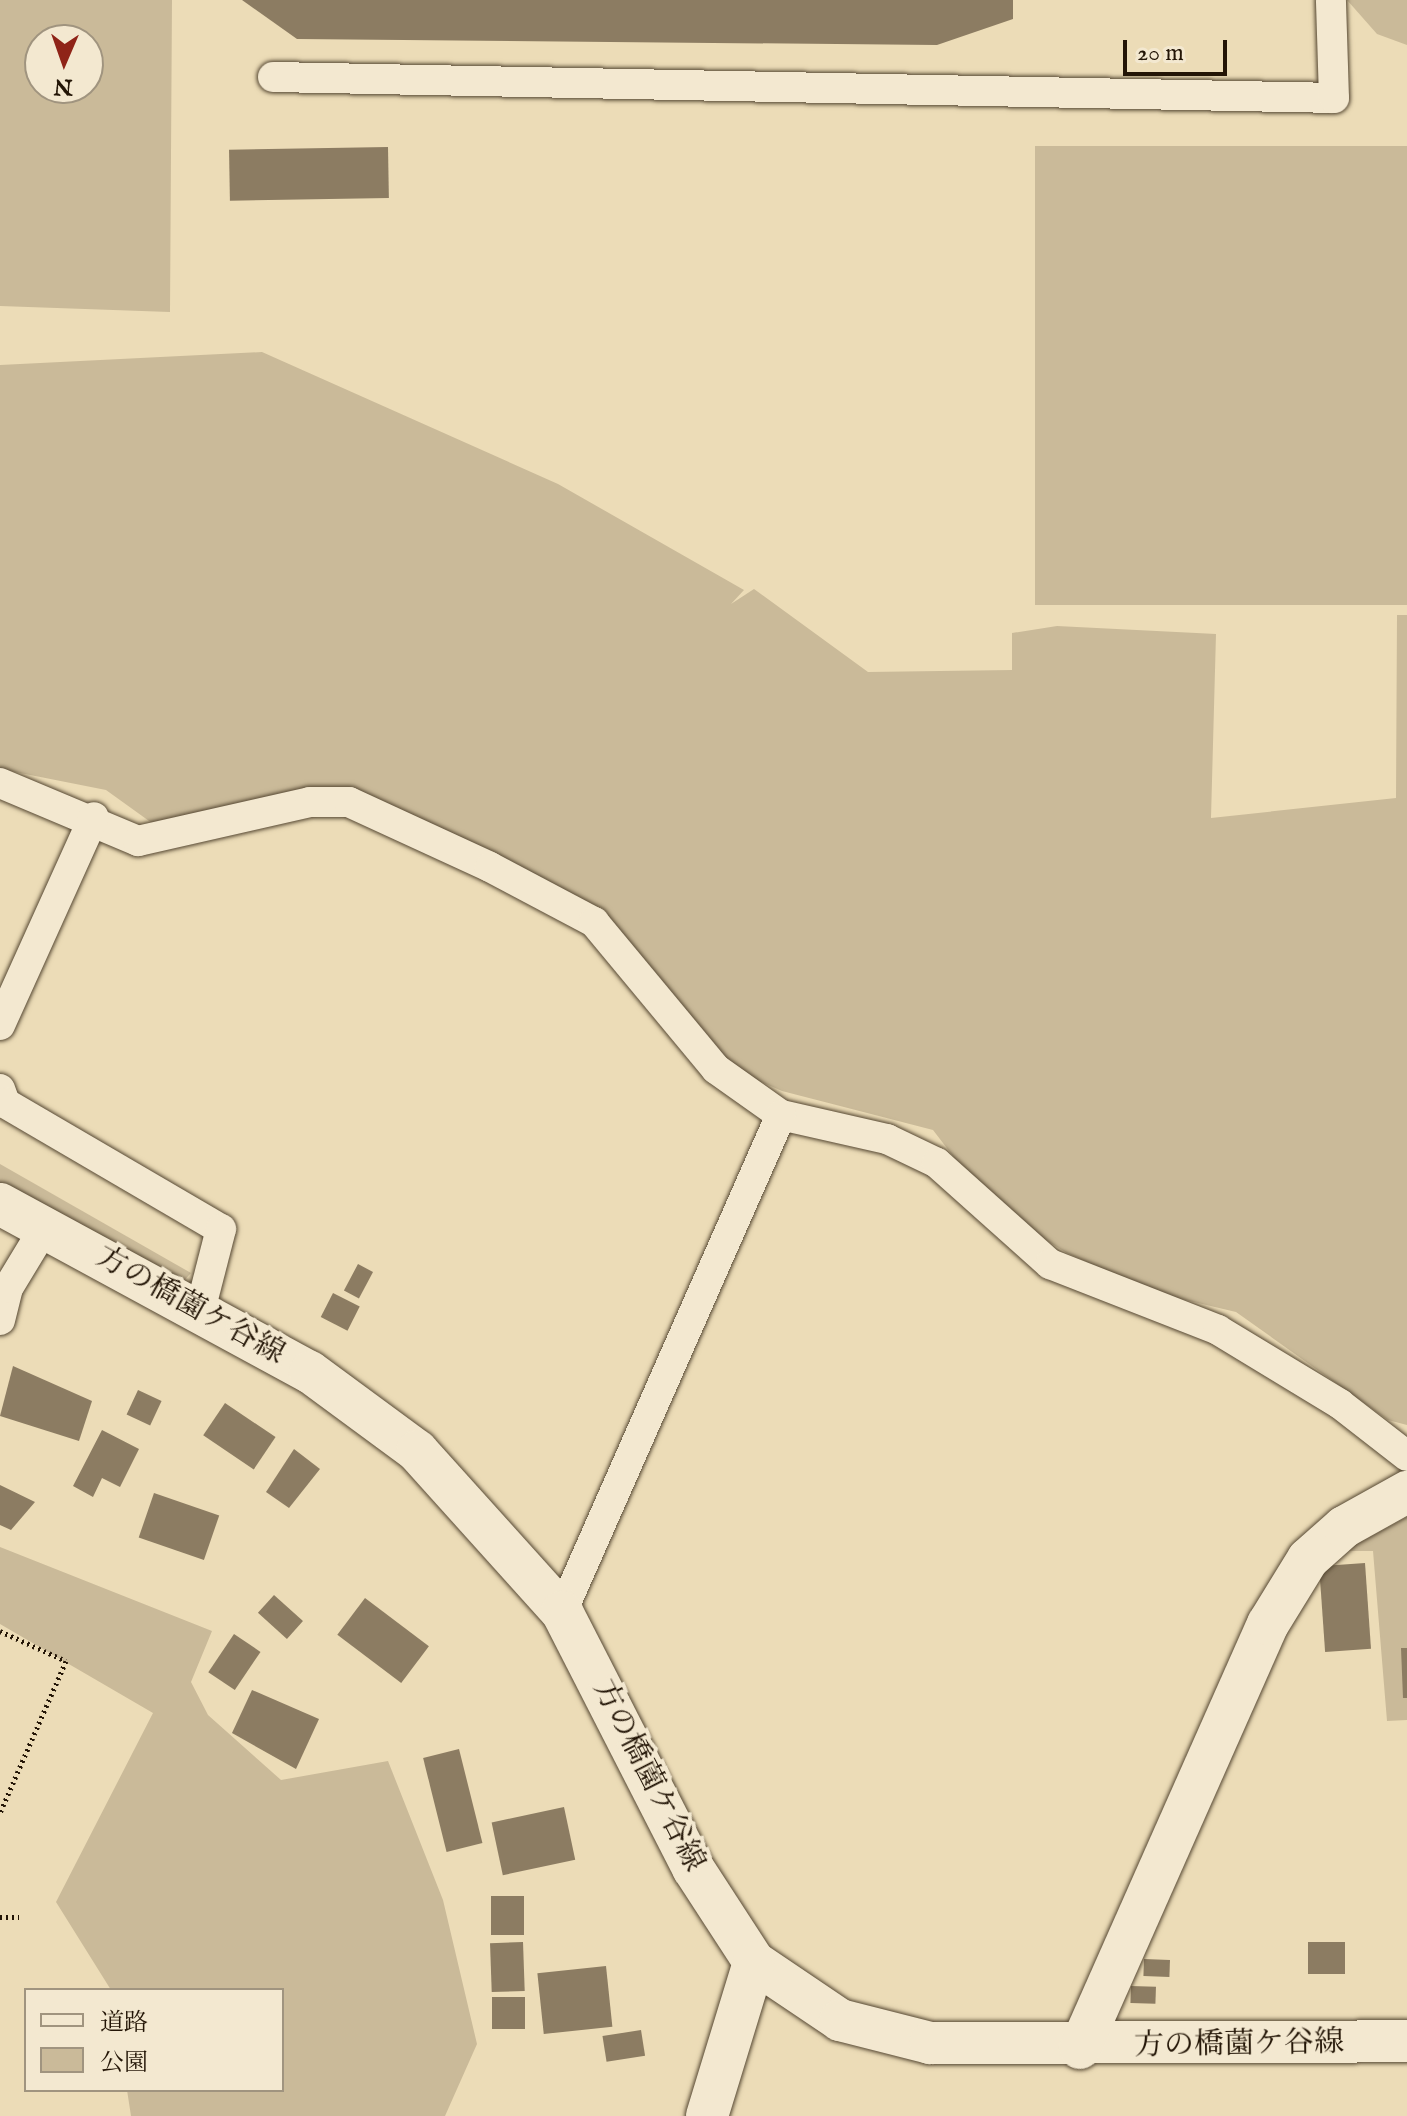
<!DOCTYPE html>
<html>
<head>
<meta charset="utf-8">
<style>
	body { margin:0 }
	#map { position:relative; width:1407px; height:2116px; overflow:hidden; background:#ecdcb7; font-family:"IM FELL English","Noto Serif JP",serif }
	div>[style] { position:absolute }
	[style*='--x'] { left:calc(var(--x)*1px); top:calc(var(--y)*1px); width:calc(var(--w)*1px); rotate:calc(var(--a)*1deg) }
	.green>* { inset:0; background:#caba99; transform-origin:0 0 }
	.building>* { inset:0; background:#8c7c62; transform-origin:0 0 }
	.path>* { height:5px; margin-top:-2.5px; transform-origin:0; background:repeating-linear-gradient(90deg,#231506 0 2px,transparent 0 6px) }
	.roads { filter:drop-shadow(0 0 2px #554732) drop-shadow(0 0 2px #554732) }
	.street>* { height:30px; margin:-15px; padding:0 15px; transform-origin:15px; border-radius:15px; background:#f3e8d0 }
	.secondary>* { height:42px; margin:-21px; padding:0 21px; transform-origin:21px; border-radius:21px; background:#f3e8d0 }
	span { translate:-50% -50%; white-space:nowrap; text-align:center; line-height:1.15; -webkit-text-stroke:8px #f3e8d0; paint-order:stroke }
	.street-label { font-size:30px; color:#231506 }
	.legend { position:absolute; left:24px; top:1988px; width:260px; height:104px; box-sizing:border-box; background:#f3e8d0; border:2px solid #a0947f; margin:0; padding:10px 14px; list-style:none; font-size:24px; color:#231506 }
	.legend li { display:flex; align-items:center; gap:16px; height:40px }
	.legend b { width:40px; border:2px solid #a0947f }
	.north { position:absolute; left:24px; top:24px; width:80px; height:80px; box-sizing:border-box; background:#f3e8d0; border:2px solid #a0947f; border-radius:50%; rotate:182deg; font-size:22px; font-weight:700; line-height:32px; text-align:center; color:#231506 }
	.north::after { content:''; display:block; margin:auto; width:28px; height:36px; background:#8f2418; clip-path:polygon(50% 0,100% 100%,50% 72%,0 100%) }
	.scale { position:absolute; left:1123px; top:40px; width:104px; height:36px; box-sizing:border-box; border:4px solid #231506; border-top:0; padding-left:10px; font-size:24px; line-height:28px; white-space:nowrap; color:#231506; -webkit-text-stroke:6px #f3e8d0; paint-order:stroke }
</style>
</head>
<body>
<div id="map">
	<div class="green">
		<div style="clip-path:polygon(evenodd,0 0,172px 0,170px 312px,0 306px,0 0,40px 40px,88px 40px,88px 88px,40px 88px,40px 40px)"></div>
		<div style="clip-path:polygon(1347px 0,1407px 0,1407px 45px,1377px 34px)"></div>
		<div style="left:1407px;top:146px;width:459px;height:372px;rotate:90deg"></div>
		<div style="clip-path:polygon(262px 352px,558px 484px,744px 590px,731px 604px,754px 589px,868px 672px,1012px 670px,1012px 633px,1057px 626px,1216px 634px,1211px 818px,1396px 798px,1397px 615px,1407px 615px,1407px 1425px,1388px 1420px,1236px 1312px,1156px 1293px,1067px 1253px,992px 1207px,933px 1130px,782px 1091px,725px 1066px,620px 946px,349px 802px,163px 831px,106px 790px,0 769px,0 365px)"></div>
		<div style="clip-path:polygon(0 1164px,191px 1273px,178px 1287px,0 1188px)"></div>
		<div style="clip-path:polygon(1407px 1517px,1407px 1720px,1387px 1721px,1373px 1551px,1344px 1551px)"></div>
		<div style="clip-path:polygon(0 1547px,212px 1631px,191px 1682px,208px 1715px,281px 1780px,388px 1761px,443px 1900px,477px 2044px,445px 2116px,131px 2116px,127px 2090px,282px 2090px,282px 1990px,111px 1990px,56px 1902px,153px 1713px,0 1624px)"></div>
	</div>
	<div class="building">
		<div style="clip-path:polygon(242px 0,1013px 0,1013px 19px,937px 45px,297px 39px)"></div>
		<div style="left:388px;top:147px;width:51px;height:159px;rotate:89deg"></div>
		<div style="left:358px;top:1264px;width:17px;height:30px;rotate:28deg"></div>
		<div style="left:333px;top:1293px;width:30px;height:27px;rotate:27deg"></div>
		<div style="clip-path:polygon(13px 1366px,92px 1401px,79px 1441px,0 1416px)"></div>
		<div style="left:138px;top:1390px;width:26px;height:27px;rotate:25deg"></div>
		<div style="left:225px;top:1403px;width:61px;height:39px;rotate:34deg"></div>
		<div style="clip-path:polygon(102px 1430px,139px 1449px,120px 1487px,102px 1478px,93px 1497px,73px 1486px)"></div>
		<div style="clip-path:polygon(294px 1449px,320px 1469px,289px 1508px,266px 1492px)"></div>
		<div style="clip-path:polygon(0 1485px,35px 1502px,11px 1530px,0 1525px)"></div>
		<div style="left:154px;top:1493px;width:69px;height:47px;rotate:19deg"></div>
		<div style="left:1365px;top:1563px;width:86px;height:46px;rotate:86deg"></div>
		<div style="left:274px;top:1595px;width:39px;height:24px;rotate:42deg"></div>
		<div style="left:365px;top:1598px;width:80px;height:46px;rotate:37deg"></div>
		<div style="left:234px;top:1634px;width:32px;height:46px;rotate:34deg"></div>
		<div style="clip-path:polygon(1401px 1648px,1407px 1648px,1407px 1698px,1403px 1698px)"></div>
		<div style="clip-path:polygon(252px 1690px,319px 1719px,296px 1769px,232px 1733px)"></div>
		<div style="left:459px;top:1749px;width:97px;height:37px;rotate:76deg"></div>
		<div style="left:564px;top:1807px;width:54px;height:74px;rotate:78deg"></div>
		<div style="left:491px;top:1896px;width:33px;height:39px"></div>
		<div style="left:523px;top:1942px;width:49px;height:33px;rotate:88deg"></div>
		<div style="left:1308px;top:1942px;width:37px;height:32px"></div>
		<div style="left:1144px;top:1959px;width:26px;height:17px;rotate:2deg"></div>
		<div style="left:606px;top:1966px;width:61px;height:69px;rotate:84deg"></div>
		<div style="left:1131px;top:1986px;width:25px;height:17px;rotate:2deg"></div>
		<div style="left:492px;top:1997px;width:33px;height:32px"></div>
		<div style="left:641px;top:2030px;width:26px;height:39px;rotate:81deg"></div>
	</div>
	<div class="path">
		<div style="--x:0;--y:1631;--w:72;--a:24.4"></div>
		<div style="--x:66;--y:1661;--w:166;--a:113.5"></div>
		<div style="--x:0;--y:1917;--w:19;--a:0"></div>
	</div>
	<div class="roads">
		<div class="street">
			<div style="--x:273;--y:77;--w:1061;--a:1.13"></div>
			<div style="--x:1334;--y:98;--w:98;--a:-91.8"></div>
			<div style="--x:0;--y:783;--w:150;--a:22.8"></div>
			<div style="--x:138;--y:841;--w:176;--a:-12.8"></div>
			<div style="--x:310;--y:802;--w:39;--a:0"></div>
			<div style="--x:349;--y:802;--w:155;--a:24.7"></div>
			<div style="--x:490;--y:867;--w:118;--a:27.9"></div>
			<div style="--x:594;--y:922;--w:191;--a:50.3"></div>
			<div style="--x:716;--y:1069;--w:80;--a:35.3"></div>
			<div style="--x:781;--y:1115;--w:109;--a:12.8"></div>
			<div style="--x:887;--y:1139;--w:55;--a:25.6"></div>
			<div style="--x:937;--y:1163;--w:152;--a:41.8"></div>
			<div style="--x:1050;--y:1264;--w:180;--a:21.4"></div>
			<div style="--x:1218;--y:1330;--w:143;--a:31.2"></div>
			<div style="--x:1340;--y:1404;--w:85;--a:37.8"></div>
			<div style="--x:0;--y:1025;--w:228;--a:-65.7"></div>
			<div style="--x:0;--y:1089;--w:15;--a:70"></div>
			<div style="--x:5;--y:1103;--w:250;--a:30.3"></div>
			<div style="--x:221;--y:1229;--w:85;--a:104.4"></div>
			<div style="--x:0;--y:1320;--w:33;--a:-76"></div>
			<div style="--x:8;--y:1288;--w:71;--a:-58.8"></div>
			<div style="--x:562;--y:1612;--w:543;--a:-66.22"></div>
		</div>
		<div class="secondary">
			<div style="--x:0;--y:1204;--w:353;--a:28.5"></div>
			<div style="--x:310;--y:1372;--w:133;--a:36.4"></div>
			<div style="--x:417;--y:1451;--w:217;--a:48"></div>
			<div style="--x:562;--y:1612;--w:288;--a:62.9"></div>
			<div style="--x:693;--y:1868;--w:112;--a:57"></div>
			<div style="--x:754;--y:1962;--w:104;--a:34"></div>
			<div style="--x:840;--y:2020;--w:93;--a:14.3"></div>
			<div style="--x:930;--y:2043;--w:477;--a:-0.2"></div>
			<div style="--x:1080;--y:2048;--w:464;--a:-66.1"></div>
			<div style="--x:1268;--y:1624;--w:76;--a:-58.4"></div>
			<div style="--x:1308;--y:1559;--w:48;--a:-41.6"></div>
			<div style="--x:1344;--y:1527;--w:72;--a:-29.1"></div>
			<div style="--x:707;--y:2116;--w:161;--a:-73"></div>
		</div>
	</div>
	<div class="street-label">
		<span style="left:190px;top:1306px;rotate:29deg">方の橋薗ケ谷線</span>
		<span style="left:648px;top:1776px;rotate:63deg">方の橋薗ケ谷線</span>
		<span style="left:1239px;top:2045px;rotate:-1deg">方の橋薗ケ谷線</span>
	</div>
	<ul class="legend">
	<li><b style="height:10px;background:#f3e8d0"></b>道路</li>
	<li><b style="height:22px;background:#caba99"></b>公園</li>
	</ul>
	<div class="north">N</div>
	<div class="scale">20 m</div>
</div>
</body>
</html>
